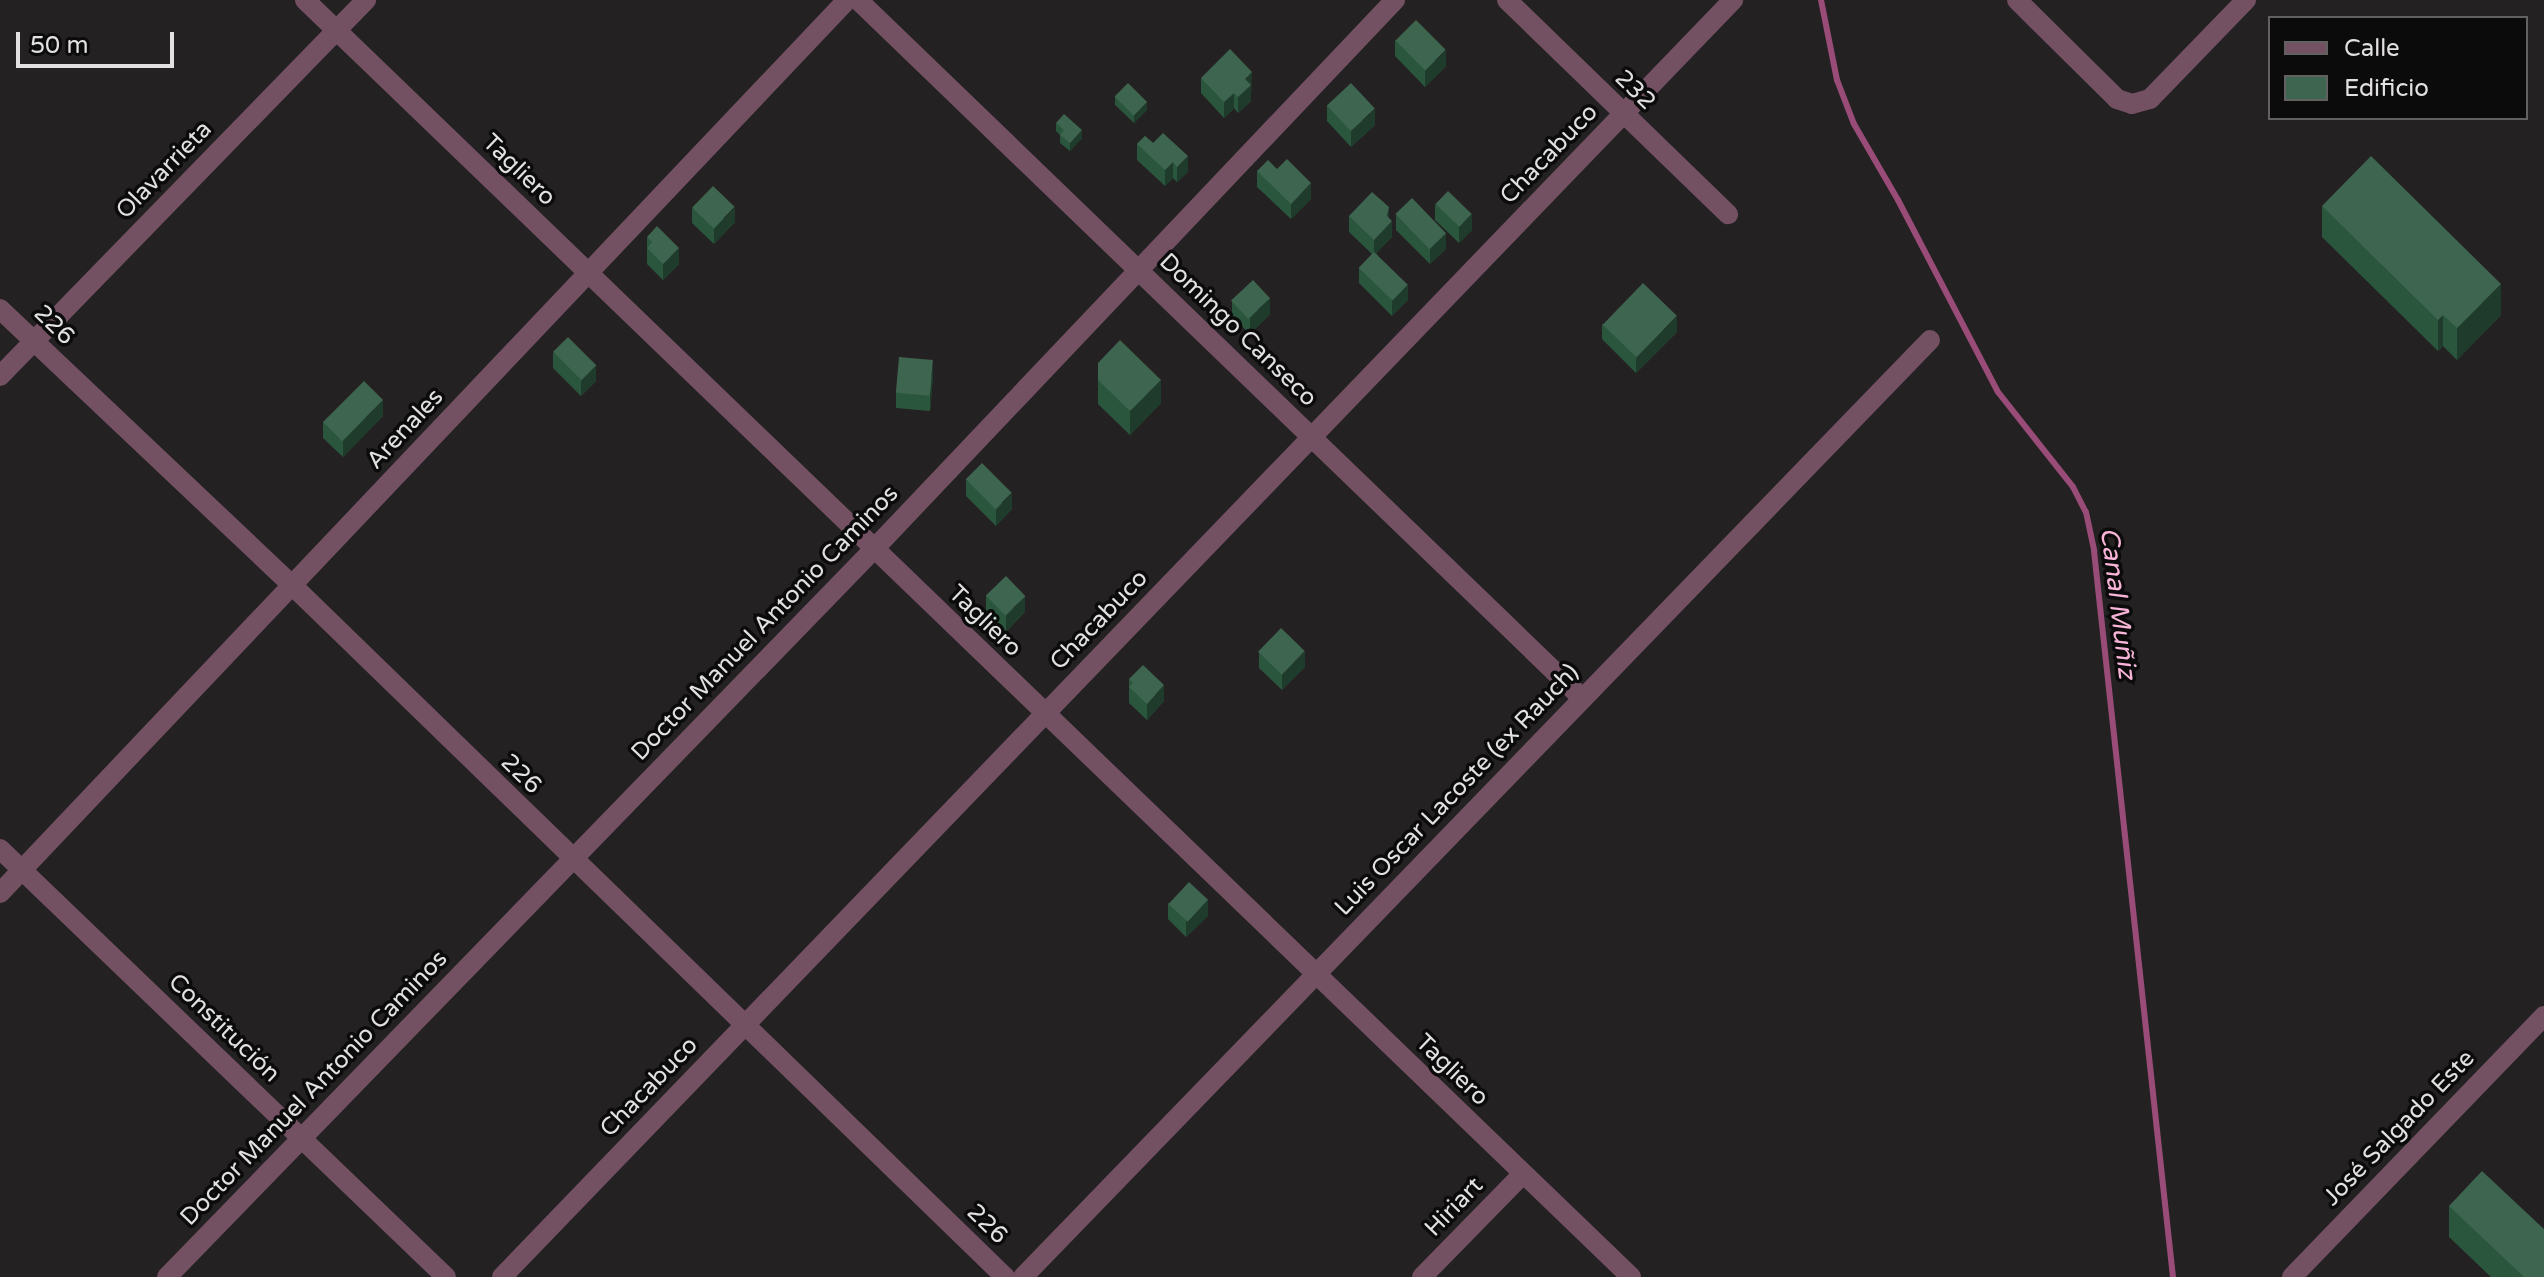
<!DOCTYPE html>
<html>
<head>
<meta charset="utf-8">
<style>
	body { margin:0 }
	#map { position:relative; width:2544px; height:1277px; overflow:hidden; background:#242122; font-family:"Varela Round",sans-serif }
	div>[style] { position:absolute }
	[style*='--x'] { left:calc(var(--x)*1px); top:calc(var(--y)*1px); width:calc(var(--w)*1px); rotate:calc(var(--a)*1deg) }
	.stream>* { height:6px; margin:-3px; padding:0 3px; transform-origin:3px; border-radius:3px; background:#9a4c78 }
	.minor>* { height:20px; margin:-10px; padding:0 10px; transform-origin:10px; border-radius:10px; background:#735163 }
	.wall>* { inset:0; background:#2a563d }
	.shaded-wall>* { inset:0; background:#1f3b2b }
	.building>* { inset:0; background:#3e654f; transform-origin:0 0 }
	span { translate:-50% -50%; white-space:nowrap; text-align:center; line-height:1.15; -webkit-text-stroke:7px #0c0b0c; paint-order:stroke }
	.street-label { font-size:24px; color:#e2e0e1 }
	.water-label { font-size:26px; color:#f8b5d8; font-style:italic }
	.legend { position:absolute; left:2268px; top:16px; width:260px; height:104px; box-sizing:border-box; background:#0c0b0c; border:2px solid #626061; margin:0; padding:10px 14px; list-style:none; font-size:24px; color:#e2e0e1 }
	.legend li { display:flex; align-items:center; gap:16px; height:40px }
	.legend b { width:40px; border:2px solid #626061 }
	.scale { position:absolute; left:16px; top:32px; width:158px; height:36px; box-sizing:border-box; border:4px solid #e2e0e1; border-top:0; padding-left:10px; font-size:24px; line-height:28px; white-space:nowrap; color:#e2e0e1; -webkit-text-stroke:6px #0c0b0c; paint-order:stroke }
</style>
</head>
<body>
<div id="map">
	<div class="stream">
		<div style="--x:1821;--y:0;--w:82;--a:78.7"></div>
		<div style="--x:1837;--y:80;--w:47;--a:68.9"></div>
		<div style="--x:1854;--y:124;--w:88;--a:59.9"></div>
		<div style="--x:1898;--y:200;--w:216;--a:62.5"></div>
		<div style="--x:1998;--y:392;--w:121;--a:51.7"></div>
		<div style="--x:2073;--y:487;--w:28;--a:63"></div>
		<div style="--x:2086;--y:512;--w:40;--a:78"></div>
		<div style="--x:2094;--y:551;--w:730;--a:83.79"></div>
	</div>
	<div class="minor">
		<div style="--x:305;--y:0;--w:1841;--a:43.92"></div>
		<div style="--x:858;--y:0;--w:1006;--a:43.95"></div>
		<div style="--x:1507;--y:0;--w:308;--a:44.1"></div>
		<div style="--x:2017;--y:0;--w:141;--a:44.7"></div>
		<div style="--x:2117;--y:99;--w:16;--a:18"></div>
		<div style="--x:2132;--y:104;--w:19;--a:-16"></div>
		<div style="--x:2150;--y:99;--w:138;--a:-45.9"></div>
		<div style="--x:0;--y:309;--w:403;--a:43.4"></div>
		<div style="--x:293;--y:586;--w:992;--a:44.14"></div>
		<div style="--x:0;--y:376;--w:525;--a:-45.77"></div>
		<div style="--x:0;--y:849;--w:618;--a:43.82"></div>
		<div style="--x:0;--y:893;--w:1231;--a:-46.51"></div>
		<div style="--x:167;--y:1277;--w:1015;--a:-45.84"></div>
		<div style="--x:874;--y:549;--w:757;--a:-46.5"></div>
		<div style="--x:502;--y:1277;--w:1774;--a:-46.05"></div>
		<div style="--x:1023;--y:1277;--w:1304;--a:-45.93"></div>
		<div style="--x:1422;--y:1277;--w:144;--a:-45.6"></div>
		<div style="--x:2292;--y:1277;--w:363;--a:-46"></div>
	</div>
	<div class="wall">
		<div style="clip-path:polygon(1395px 40px,1446px 66px,1425px 87px,1395px 56px)"></div>
		<div style="clip-path:polygon(1201px 78px,1252px 88px,1251px 89px,1251px 101px,1238px 113px,1234px 108px,1224px 118px,1201px 93px)"></div>
		<div style="clip-path:polygon(1115px 97px,1147px 110px,1134px 123px,1115px 105px)"></div>
		<div style="clip-path:polygon(1327px 105px,1375px 125px,1351px 147px,1327px 121px)"></div>
		<div style="clip-path:polygon(1056px 123px,1082px 138px,1070px 151px,1060px 143px,1060px 135px,1056px 131px)"></div>
		<div style="clip-path:polygon(1145px 136px,1188px 172px,1177px 182px,1173px 178px,1165px 186px,1137px 160px,1137px 144px)"></div>
		<div style="clip-path:polygon(1257px 171px,1311px 199px,1291px 219px,1257px 187px)"></div>
		<div style="clip-path:polygon(1435px 204px,1472px 230px,1459px 243px,1435px 220px)"></div>
		<div style="clip-path:polygon(2322px 206px,2501px 315px,2457px 360px,2443px 346px,2438px 351px,2322px 237px)"></div>
		<div style="clip-path:polygon(692px 208px,735px 222px,714px 244px,692px 223px)"></div>
		<div style="clip-path:polygon(1396px 214px,1446px 249px,1430px 264px,1396px 230px)"></div>
		<div style="clip-path:polygon(1349px 216px,1389px 218px,1392px 237px,1376px 253px,1408px 300px,1392px 316px,1359px 283px,1359px 268px,1372px 254px,1349px 232px)"></div>
		<div style="clip-path:polygon(647px 237px,679px 264px,663px 280px,647px 264px)"></div>
		<div style="clip-path:polygon(1232px 301px,1270px 314px,1250px 334px,1232px 317px)"></div>
		<div style="clip-path:polygon(1602px 324px,1677px 332px,1636px 373px,1602px 339px)"></div>
		<div style="clip-path:polygon(553px 352px,596px 381px,581px 396px,553px 368px)"></div>
		<div style="clip-path:polygon(1098px 363px,1161px 403px,1130px 435px,1098px 404px)"></div>
		<div style="clip-path:polygon(933px 376px,930px 411px,896px 408px,896px 393px)"></div>
		<div style="clip-path:polygon(383px 416px,343px 457px,323px 438px,323px 422px)"></div>
		<div style="clip-path:polygon(966px 480px,1012px 509px,996px 526px,966px 496px)"></div>
		<div style="clip-path:polygon(986px 596px,1025px 612px,1006px 632px,986px 612px)"></div>
		<div style="clip-path:polygon(1259px 652px,1305px 667px,1282px 690px,1259px 668px)"></div>
		<div style="clip-path:polygon(1129px 679px,1164px 701px,1147px 720px,1129px 703px)"></div>
		<div style="clip-path:polygon(1168px 903px,1208px 916px,1186px 937px,1168px 919px)"></div>
		<div style="clip-path:polygon(2449px 1206px,2544px 1277px,2491px 1277px,2449px 1237px)"></div>
	</div>
	<div class="shaded-wall">
		<div style="clip-path:polygon(1446px 50px,1446px 66px,1425px 87px,1425px 71px)"></div>
		<div style="clip-path:polygon(1252px 72px,1251px 101px,1238px 113px,1238px 97px,1245px 79px)"></div>
		<div style="clip-path:polygon(1234px 93px,1234px 108px,1224px 118px,1224px 102px)"></div>
		<div style="clip-path:polygon(1147px 102px,1147px 110px,1134px 123px,1134px 115px)"></div>
		<div style="clip-path:polygon(1375px 109px,1375px 125px,1351px 147px,1351px 131px)"></div>
		<div style="clip-path:polygon(1082px 130px,1082px 138px,1070px 151px,1070px 143px)"></div>
		<div style="clip-path:polygon(1188px 156px,1188px 172px,1177px 182px,1177px 167px)"></div>
		<div style="clip-path:polygon(1173px 162px,1173px 178px,1165px 186px,1165px 170px)"></div>
		<div style="clip-path:polygon(1311px 183px,1311px 199px,1291px 219px,1291px 204px)"></div>
		<div style="clip-path:polygon(735px 207px,735px 222px,714px 244px,714px 229px)"></div>
		<div style="clip-path:polygon(1389px 207px,1389px 224px,1392px 221px,1392px 237px,1374px 256px,1374px 240px,1387px 216px)"></div>
		<div style="clip-path:polygon(1472px 214px,1472px 230px,1459px 243px,1459px 227px)"></div>
		<div style="clip-path:polygon(1446px 233px,1446px 249px,1430px 264px,1430px 248px)"></div>
		<div style="clip-path:polygon(679px 248px,679px 264px,663px 280px,663px 264px)"></div>
		<div style="clip-path:polygon(2501px 284px,2501px 315px,2457px 360px,2457px 328px)"></div>
		<div style="clip-path:polygon(1408px 285px,1408px 300px,1392px 316px,1392px 300px)"></div>
		<div style="clip-path:polygon(1270px 298px,1270px 314px,1250px 334px,1250px 318px)"></div>
		<div style="clip-path:polygon(2443px 315px,2443px 346px,2438px 351px,2438px 320px)"></div>
		<div style="clip-path:polygon(1677px 316px,1677px 332px,1636px 373px,1636px 357px)"></div>
		<div style="clip-path:polygon(933px 360px,933px 376px,930px 411px,930px 395px)"></div>
		<div style="clip-path:polygon(596px 365px,596px 381px,581px 396px,581px 380px)"></div>
		<div style="clip-path:polygon(1161px 380px,1161px 403px,1130px 435px,1130px 411px)"></div>
		<div style="clip-path:polygon(383px 400px,383px 416px,343px 457px,343px 441px)"></div>
		<div style="clip-path:polygon(1012px 493px,1012px 509px,996px 526px,996px 510px)"></div>
		<div style="clip-path:polygon(1025px 596px,1025px 612px,1006px 632px,1006px 616px)"></div>
		<div style="clip-path:polygon(1305px 651px,1305px 667px,1282px 690px,1282px 674px)"></div>
		<div style="clip-path:polygon(1164px 685px,1164px 701px,1147px 720px,1147px 704px)"></div>
		<div style="clip-path:polygon(1208px 900px,1208px 916px,1186px 937px,1186px 921px)"></div>
	</div>
	<div class="building">
		<div style="left:1416px;top:20px;width:42px;height:29px;rotate:45deg"></div>
		<div style="clip-path:polygon(1230px 49px,1252px 72px,1245px 79px,1251px 85px,1238px 97px,1234px 93px,1224px 102px,1201px 78px)"></div>
		<div style="left:1128px;top:83px;width:27px;height:19px;rotate:45deg"></div>
		<div style="left:1351px;top:83px;width:35px;height:33px;rotate:47deg"></div>
		<div style="clip-path:polygon(1064px 114px,1082px 130px,1070px 143px,1060px 135px,1064px 130px,1056px 123px)"></div>
		<div style="clip-path:polygon(1163px 133px,1188px 156px,1177px 167px,1173px 162px,1165px 170px,1137px 144px,1145px 136px,1153px 143px)"></div>
		<div style="clip-path:polygon(2371px 156px,2501px 284px,2457px 328px,2443px 315px,2438px 320px,2322px 206px)"></div>
		<div style="clip-path:polygon(1287px 159px,1311px 183px,1291px 204px,1257px 171px,1268px 160px,1277px 169px)"></div>
		<div style="left:713px;top:186px;width:30px;height:30px;rotate:44deg"></div>
		<div style="left:1448px;top:191px;width:33px;height:18px;rotate:44deg"></div>
		<div style="clip-path:polygon(1372px 192px,1389px 207px,1387px 216px,1392px 221px,1374px 240px,1349px 216px)"></div>
		<div style="left:1412px;top:198px;width:49px;height:23px;rotate:46deg"></div>
		<div style="clip-path:polygon(657px 226px,679px 248px,663px 264px,647px 248px,652px 242px,647px 237px)"></div>
		<div style="left:1374px;top:252px;width:47px;height:22px;rotate:44deg"></div>
		<div style="left:1253px;top:280px;width:25px;height:30px;rotate:47deg"></div>
		<div style="left:1643px;top:283px;width:47px;height:58px;rotate:44deg"></div>
		<div style="left:568px;top:337px;width:40px;height:21px;rotate:45deg"></div>
		<div style="clip-path:polygon(1120px 340px,1161px 380px,1130px 411px,1098px 380px,1098px 363px)"></div>
		<div style="left:899px;top:357px;width:34px;height:36px;rotate:5deg"></div>
		<div style="left:364px;top:381px;width:27px;height:58px;rotate:45deg"></div>
		<div style="left:982px;top:463px;width:42px;height:23px;rotate:45deg"></div>
		<div style="left:1006px;top:576px;width:28px;height:28px;rotate:46deg"></div>
		<div style="left:1281px;top:628px;width:33px;height:33px;rotate:44deg"></div>
		<div style="clip-path:polygon(1143px 665px,1164px 685px,1147px 704px,1129px 687px,1133px 683px,1129px 679px)"></div>
		<div style="left:1189px;top:882px;width:26px;height:30px;rotate:43deg"></div>
		<div style="clip-path:polygon(2482px 1171px,2544px 1229px,2544px 1277px,2524px 1277px,2449px 1206px)"></div>
	</div>
	<div class="street-label">
		<span style="left:1635px;top:90px;rotate:44deg">232</span>
		<span style="left:1549px;top:154px;rotate:-46deg">Chacabuco</span>
		<span style="left:164px;top:170px;rotate:-46deg">Olavarrieta</span>
		<span style="left:519px;top:170px;rotate:44deg">Tagliero</span>
		<span style="left:54px;top:325px;rotate:44deg">226</span>
		<span style="left:1238px;top:330px;rotate:44deg">Domingo Canseco</span>
		<span style="left:405px;top:429px;rotate:-47deg">Arenales</span>
		<span style="left:1099px;top:620px;rotate:-46deg">Chacabuco</span>
		<span style="left:985px;top:621px;rotate:44deg">Tagliero</span>
		<span style="left:765px;top:623px;rotate:-46deg">Doctor Manuel Antonio Caminos</span>
		<span style="left:521px;top:774px;rotate:44deg">226</span>
		<span style="left:1457px;top:790px;rotate:-46deg">Luis Oscar Lacoste (ex Rauch)</span>
		<span style="left:224px;top:1028px;rotate:44deg">Constitución</span>
		<span style="left:1452px;top:1070px;rotate:44deg">Tagliero</span>
		<span style="left:649px;top:1087px;rotate:-46deg">Chacabuco</span>
		<span style="left:314px;top:1088px;rotate:-46deg">Doctor Manuel Antonio Caminos</span>
		<span style="left:2399px;top:1128px;rotate:-46deg">José Salgado Este</span>
		<span style="left:1454px;top:1207px;rotate:-46deg">Hiriart</span>
		<span style="left:987px;top:1224px;rotate:44deg">226</span>
	</div>
	<div class="water-label">
		<span style="left:2118px;top:603px;rotate:83deg">Canal Muñiz</span>
	</div>
	<ul class="legend">
	<li><b style="height:10px;background:#735163"></b>Calle</li>
	<li><b style="height:22px;background:#3e654f"></b>Edificio</li>
	</ul>
	<div class="scale">50 m</div>
</div>
</body>
</html>
